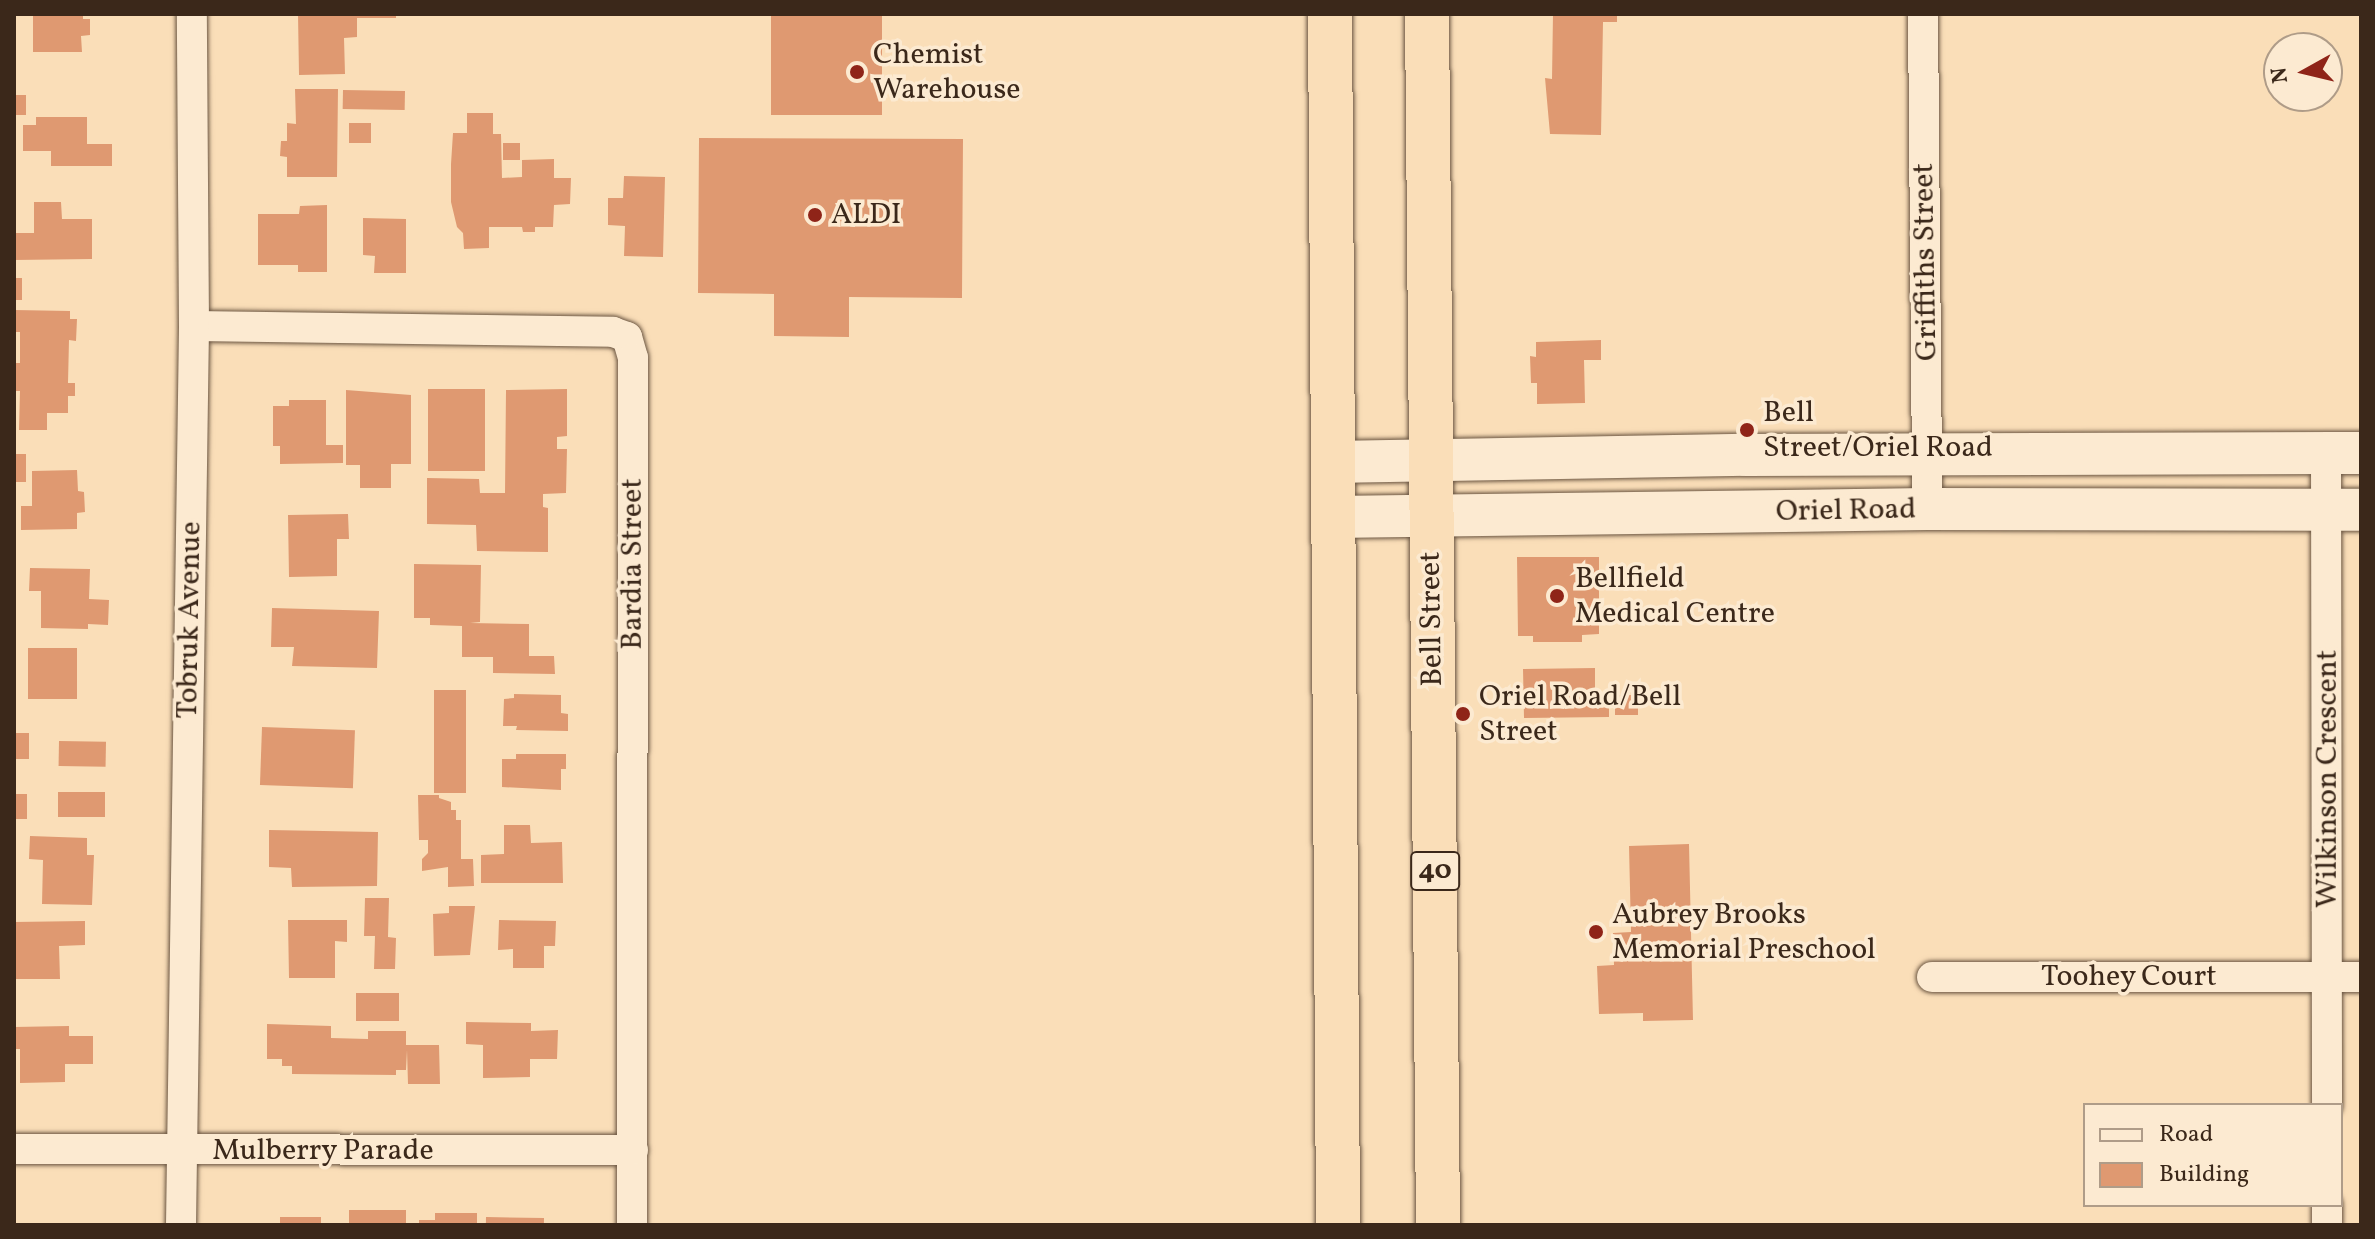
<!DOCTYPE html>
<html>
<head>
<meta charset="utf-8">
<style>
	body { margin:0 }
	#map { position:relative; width:2375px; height:1239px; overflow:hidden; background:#fadeb8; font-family:Vollkorn,serif }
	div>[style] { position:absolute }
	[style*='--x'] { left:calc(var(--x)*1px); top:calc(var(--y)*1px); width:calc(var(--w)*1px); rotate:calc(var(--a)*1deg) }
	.building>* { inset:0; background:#df9971; transform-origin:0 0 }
	.roads { filter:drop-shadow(0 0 2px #6b5642) drop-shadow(0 0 2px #6b5642) }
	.minor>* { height:30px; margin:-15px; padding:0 15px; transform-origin:15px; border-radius:15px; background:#fcead1 }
	.secondary>* { height:42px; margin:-21px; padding:0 21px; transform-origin:21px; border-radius:21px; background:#fcead1 }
	.trunk>* { height:44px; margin:-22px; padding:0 22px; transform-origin:22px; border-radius:22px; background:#fadeb8 }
	.dots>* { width:22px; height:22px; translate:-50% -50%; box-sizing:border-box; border:4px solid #fcead1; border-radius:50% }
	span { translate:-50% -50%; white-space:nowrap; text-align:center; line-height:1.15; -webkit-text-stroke:7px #fcead1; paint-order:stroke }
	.shield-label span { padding:2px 6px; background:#fcead1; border:2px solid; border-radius:6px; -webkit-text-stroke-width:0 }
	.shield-label { font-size:28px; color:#3b281a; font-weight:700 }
	.poi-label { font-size:30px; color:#3b281a }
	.left { translate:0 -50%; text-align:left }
	.street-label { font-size:30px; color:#3b281a }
	.frame { position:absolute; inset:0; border:16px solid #3b281a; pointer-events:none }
	.legend { position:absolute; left:2083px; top:1103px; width:260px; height:104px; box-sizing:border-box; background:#fcead1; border:2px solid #af9c88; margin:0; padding:10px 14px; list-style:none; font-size:24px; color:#3b281a }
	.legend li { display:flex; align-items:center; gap:16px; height:40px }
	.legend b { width:40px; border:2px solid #af9c88 }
	.north { position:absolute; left:2263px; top:32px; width:80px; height:80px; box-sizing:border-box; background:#fcead1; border:2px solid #af9c88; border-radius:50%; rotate:262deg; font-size:22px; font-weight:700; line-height:32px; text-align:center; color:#3b281a }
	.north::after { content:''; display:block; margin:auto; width:28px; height:36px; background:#8f2418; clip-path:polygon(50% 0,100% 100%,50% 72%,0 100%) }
</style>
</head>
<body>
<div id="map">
	<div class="building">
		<div style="clip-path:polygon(33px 14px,83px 14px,83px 19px,90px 19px,90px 35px,81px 36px,82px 52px,33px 52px)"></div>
		<div style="clip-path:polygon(298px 14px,396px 14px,396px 18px,357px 18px,357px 37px,344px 38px,345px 74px,299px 75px)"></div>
		<div style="left:771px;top:14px;width:111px;height:101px"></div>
		<div style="clip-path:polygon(1553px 14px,1617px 14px,1617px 22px,1603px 22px,1601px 135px,1550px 134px,1545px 78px,1552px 79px)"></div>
		<div style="clip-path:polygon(295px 89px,338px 89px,337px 177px,287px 177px,287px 157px,280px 156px,281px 141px,287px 141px,287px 123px,296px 124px)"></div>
		<div style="left:343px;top:90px;width:62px;height:19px;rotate:1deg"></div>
		<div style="left:14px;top:95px;width:12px;height:20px"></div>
		<div style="clip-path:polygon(467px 113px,493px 113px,493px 134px,501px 134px,502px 178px,522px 177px,522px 160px,554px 159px,554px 178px,571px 178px,570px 204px,554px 205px,553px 227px,535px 227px,535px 232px,523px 232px,522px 227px,489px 227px,489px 248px,464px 249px,463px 233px,457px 227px,451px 202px,451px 164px,453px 133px,467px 133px)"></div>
		<div style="clip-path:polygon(36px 117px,87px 117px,87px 144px,112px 144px,112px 166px,51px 166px,51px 151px,23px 151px,23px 125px,36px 125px)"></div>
		<div style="left:349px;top:123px;width:22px;height:20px"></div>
		<div style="clip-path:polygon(699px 138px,963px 139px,962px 298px,849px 297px,849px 337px,774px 336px,774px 294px,698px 293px)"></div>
		<div style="left:503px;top:143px;width:17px;height:17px"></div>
		<div style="clip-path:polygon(624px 176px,665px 177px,663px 257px,624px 256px,625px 226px,608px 225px,608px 198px,623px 198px)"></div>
		<div style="clip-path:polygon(34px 202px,61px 202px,62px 219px,92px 219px,92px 259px,14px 260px,14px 233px,34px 233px)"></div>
		<div style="clip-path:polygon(327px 205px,327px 272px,298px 272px,298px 265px,258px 265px,258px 214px,299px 214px,300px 206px)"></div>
		<div style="clip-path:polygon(363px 218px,406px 219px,406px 273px,374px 273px,375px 256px,363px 255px)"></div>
		<div style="left:14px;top:278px;width:8px;height:22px"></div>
		<div style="clip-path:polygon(14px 310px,70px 311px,70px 319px,77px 319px,76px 341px,69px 340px,68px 383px,75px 383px,75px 396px,68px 396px,68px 413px,47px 413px,47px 430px,19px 430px,20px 391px,14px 391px,14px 363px,20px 363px,20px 332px,14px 332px)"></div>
		<div style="clip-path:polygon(1601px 340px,1601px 360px,1584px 360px,1585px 403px,1537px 404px,1537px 383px,1531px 383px,1530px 356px,1536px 357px,1536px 342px)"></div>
		<div style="left:428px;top:389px;width:57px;height:82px"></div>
		<div style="clip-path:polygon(567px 389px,567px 436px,557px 437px,557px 449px,567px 449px,566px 493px,543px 494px,543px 507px,548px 508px,548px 552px,477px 551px,476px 525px,427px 524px,427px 478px,479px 479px,480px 493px,505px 493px,506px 390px)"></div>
		<div style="clip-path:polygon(346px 390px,411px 395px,411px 464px,391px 464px,391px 488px,360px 488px,360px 465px,346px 465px)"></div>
		<div style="clip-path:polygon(289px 400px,326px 400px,326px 445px,343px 445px,343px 463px,280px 464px,280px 446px,273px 446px,273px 406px,289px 406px)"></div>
		<div style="left:14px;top:454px;width:12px;height:28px"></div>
		<div style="clip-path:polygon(77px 470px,78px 491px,84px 492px,85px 512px,77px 513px,77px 529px,21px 530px,21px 506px,32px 506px,32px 471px)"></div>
		<div style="clip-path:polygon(348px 514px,349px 539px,337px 539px,337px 576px,289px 577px,288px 515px)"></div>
		<div style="clip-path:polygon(1517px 557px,1599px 557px,1599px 634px,1582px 635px,1582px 642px,1533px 642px,1533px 636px,1518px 636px)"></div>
		<div style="clip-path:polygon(414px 564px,481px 565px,480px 622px,470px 623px,529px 624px,529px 656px,554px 656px,555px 674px,493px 673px,493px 657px,462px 657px,462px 626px,430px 625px,430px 618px,414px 618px)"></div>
		<div style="clip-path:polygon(30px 568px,90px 569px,89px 599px,109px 600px,108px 625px,88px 624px,88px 629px,41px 628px,41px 591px,29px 591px)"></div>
		<div style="clip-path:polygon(272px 608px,379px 611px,377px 668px,292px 666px,294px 647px,271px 647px)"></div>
		<div style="left:28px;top:648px;width:49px;height:51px"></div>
		<div style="clip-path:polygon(1595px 668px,1595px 693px,1609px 693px,1609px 717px,1524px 718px,1523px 669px)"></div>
		<div style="left:434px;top:690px;width:32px;height:103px"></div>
		<div style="clip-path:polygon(514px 694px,561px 695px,561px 713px,568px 714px,568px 731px,516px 730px,517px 726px,503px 726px,504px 699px,514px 698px)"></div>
		<div style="left:1615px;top:695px;width:23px;height:20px"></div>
		<div style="left:262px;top:727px;width:93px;height:58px;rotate:2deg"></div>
		<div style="left:14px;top:733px;width:15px;height:26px"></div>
		<div style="left:59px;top:741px;width:47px;height:25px;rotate:1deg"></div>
		<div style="clip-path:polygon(516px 754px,566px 754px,566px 769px,561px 769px,561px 790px,502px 787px,502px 759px,516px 759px)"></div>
		<div style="left:58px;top:792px;width:47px;height:25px"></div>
		<div style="left:14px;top:794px;width:13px;height:25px"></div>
		<div style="clip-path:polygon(418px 795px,439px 795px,439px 798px,451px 802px,451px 810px,456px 810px,456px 820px,461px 820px,461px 859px,473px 859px,474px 886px,448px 887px,448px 867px,422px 871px,422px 859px,428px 853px,428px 840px,419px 840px)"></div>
		<div style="clip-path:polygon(504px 825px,530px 825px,531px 843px,562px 842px,563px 883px,481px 883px,481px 855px,504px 854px)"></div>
		<div style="clip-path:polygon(269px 830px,378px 832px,377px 886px,292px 887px,291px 868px,269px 867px)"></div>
		<div style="clip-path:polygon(30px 836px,87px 838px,87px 855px,94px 855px,92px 905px,42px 904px,43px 860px,29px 859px)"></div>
		<div style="clip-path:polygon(1689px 844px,1693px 1020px,1643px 1021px,1643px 1013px,1599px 1014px,1597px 966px,1614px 965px,1613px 933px,1631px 932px,1629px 846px)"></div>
		<div style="clip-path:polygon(365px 898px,389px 898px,388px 937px,396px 938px,395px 969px,374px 969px,375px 936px,364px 936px)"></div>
		<div style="clip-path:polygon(449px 906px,475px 906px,470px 955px,434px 956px,433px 914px,449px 913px)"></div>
		<div style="clip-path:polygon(288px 920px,347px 920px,347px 942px,335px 941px,335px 978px,289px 978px)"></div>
		<div style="clip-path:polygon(499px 920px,556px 921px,555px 946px,544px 946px,544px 968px,513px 968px,513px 949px,498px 950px)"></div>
		<div style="clip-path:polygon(85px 921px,85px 945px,59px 946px,60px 979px,14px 979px,14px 922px)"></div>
		<div style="left:399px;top:993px;width:28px;height:43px;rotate:90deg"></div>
		<div style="clip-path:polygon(466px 1022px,531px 1023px,531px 1031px,558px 1030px,557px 1059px,530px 1059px,530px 1077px,483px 1078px,483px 1045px,466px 1044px)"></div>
		<div style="clip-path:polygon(267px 1024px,331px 1026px,331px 1038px,368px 1039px,368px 1031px,406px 1031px,406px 1045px,439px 1045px,440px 1084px,408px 1084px,407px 1050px,406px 1070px,396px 1070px,396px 1075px,292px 1074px,292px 1066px,282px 1066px,282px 1059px,267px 1059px)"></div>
		<div style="clip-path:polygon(69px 1026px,69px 1036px,93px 1036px,93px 1064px,65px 1064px,65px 1082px,20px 1083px,20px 1049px,14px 1049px,14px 1027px)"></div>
		<div style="left:349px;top:1210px;width:57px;height:15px"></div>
		<div style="clip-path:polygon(435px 1213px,477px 1213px,477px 1225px,419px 1225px,419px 1220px,435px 1220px)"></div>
		<div style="left:280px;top:1217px;width:41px;height:8px"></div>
		<div style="left:486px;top:1217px;width:58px;height:8px;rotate:1deg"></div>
	</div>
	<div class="roads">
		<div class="minor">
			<div style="--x:1923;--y:14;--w:495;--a:89.5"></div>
			<div style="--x:194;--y:326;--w:419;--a:0.8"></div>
			<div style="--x:613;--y:332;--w:15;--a:20"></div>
			<div style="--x:627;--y:337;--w:22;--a:74"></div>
			<div style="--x:633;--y:358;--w:867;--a:90.07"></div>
			<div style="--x:2326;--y:452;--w:653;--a:89.91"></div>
			<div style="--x:1932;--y:977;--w:429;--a:0"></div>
			<div style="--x:14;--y:1149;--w:619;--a:0.09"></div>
			<div style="--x:2327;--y:1205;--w:20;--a:90"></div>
			<div style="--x:181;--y:1225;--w:899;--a:-89.17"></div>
			<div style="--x:194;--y:326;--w:312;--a:-90.4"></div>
		</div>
		<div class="secondary">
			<div style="--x:1332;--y:462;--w:414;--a:-1"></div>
			<div style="--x:1746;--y:455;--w:615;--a:-0.19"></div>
			<div style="--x:1332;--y:517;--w:595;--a:-0.77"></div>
			<div style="--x:1927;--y:509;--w:434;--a:0.1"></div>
		</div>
		<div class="trunk">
			<div style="--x:1330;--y:14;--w:1211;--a:89.62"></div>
			<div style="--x:1427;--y:14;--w:1211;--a:89.48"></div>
		</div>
	</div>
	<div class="dots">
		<div style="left:857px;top:72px;background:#8f2418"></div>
		<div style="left:815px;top:215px;background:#8f2418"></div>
		<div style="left:1747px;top:430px;background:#8f2418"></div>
		<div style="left:1557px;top:596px;background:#8f2418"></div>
		<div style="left:1463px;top:714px;background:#8f2418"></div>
		<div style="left:1596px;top:932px;background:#8f2418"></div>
	</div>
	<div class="shield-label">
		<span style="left:1435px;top:871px">40</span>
	</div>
	<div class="poi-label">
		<span class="left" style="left:873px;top:72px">Chemist<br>Warehouse</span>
		<span class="left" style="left:831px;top:215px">ALDI</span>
		<span class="left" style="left:1763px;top:430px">Bell<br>Street/Oriel Road</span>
		<span class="left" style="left:1575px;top:596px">Bellfield<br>Medical Centre</span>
		<span class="left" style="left:1479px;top:714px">Oriel Road/Bell<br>Street</span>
		<span class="left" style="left:1612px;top:932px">Aubrey Brooks<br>Memorial Preschool</span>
	</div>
	<div class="street-label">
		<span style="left:1926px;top:262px;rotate:-91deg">Griffiths Street</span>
		<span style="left:1846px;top:511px;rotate:-1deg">Oriel Road</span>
		<span style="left:633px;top:564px;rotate:-90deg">Bardia Street</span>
		<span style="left:1432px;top:619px;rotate:-91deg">Bell Street</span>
		<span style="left:190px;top:620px;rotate:-89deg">Tobruk Avenue</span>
		<span style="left:2328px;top:779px;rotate:-90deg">Wilkinson Crescent</span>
		<span style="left:2129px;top:977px">Toohey Court</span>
		<span style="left:323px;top:1151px">Mulberry Parade</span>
	</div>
	<div class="frame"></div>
	<ul class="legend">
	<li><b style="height:10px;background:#fcead1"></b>Road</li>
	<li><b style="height:22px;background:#df9971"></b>Building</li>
	</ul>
	<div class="north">N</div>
</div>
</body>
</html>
